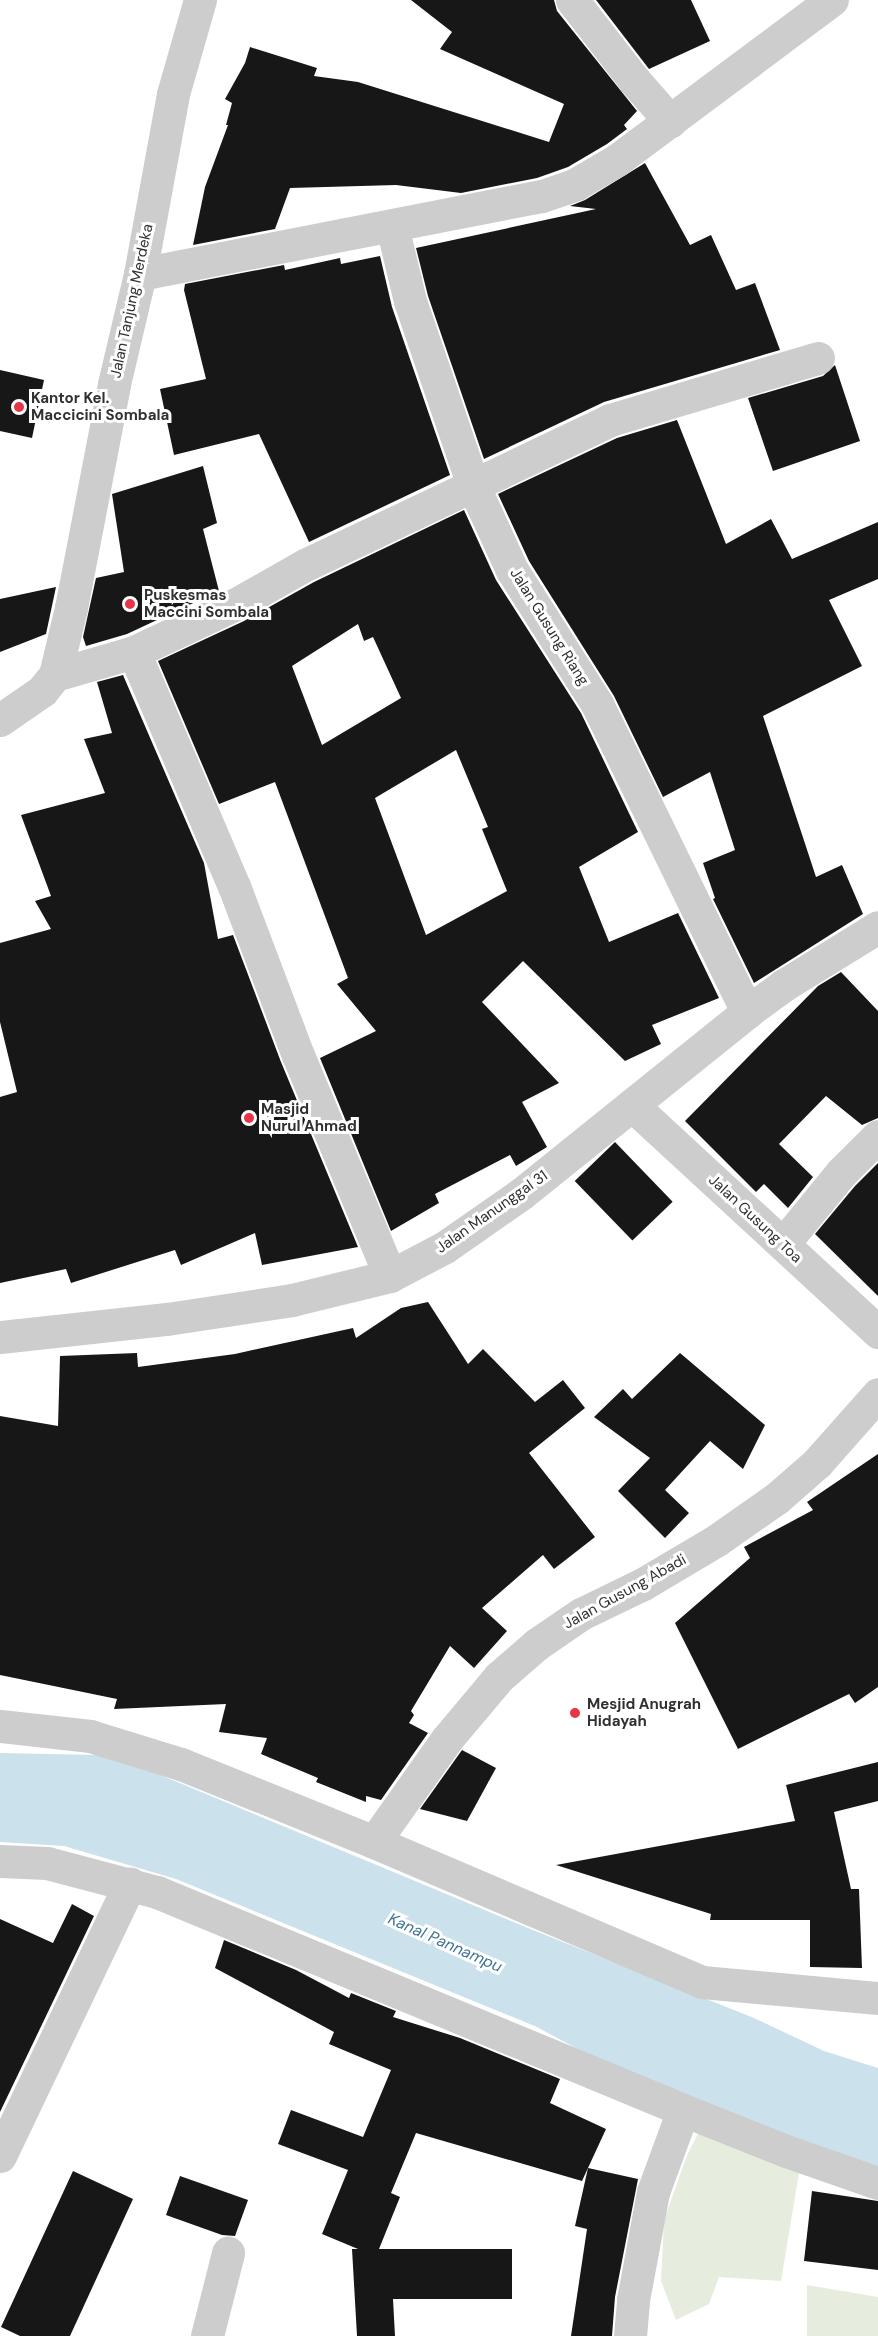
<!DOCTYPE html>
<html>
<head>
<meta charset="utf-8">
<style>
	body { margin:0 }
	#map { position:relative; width:878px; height:2336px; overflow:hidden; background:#fff; font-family:"DM Sans",sans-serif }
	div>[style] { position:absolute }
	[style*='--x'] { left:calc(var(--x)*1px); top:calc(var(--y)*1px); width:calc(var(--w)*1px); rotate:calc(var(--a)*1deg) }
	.green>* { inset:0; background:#e7edde }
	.water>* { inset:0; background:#cbe1ec }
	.building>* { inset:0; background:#171717; transform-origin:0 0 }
	.minor>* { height:33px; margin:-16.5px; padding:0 16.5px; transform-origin:16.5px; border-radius:16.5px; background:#cdcdcd }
	.tertiary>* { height:33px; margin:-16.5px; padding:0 16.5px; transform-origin:16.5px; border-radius:16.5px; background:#cdcdcd }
	.dots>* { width:16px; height:16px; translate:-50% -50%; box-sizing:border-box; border:3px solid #fff; border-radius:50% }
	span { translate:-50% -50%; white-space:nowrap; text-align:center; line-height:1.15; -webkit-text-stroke:6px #fff; paint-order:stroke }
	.street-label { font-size:15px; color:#303030 }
	.poi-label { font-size:15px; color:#303030; font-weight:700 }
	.left { translate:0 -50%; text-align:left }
	.water-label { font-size:16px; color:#3e7593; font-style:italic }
</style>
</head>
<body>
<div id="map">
	<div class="green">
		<div style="clip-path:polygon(701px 2128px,800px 2167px,781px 2281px,719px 2277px,709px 2304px,676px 2320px,661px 2281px,664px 2220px,687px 2155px)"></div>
		<div style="clip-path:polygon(807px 2285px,878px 2297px,878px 2336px,807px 2336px)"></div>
	</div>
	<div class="water">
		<div style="clip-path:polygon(0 1753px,101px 1755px,151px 1771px,528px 1928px,754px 2018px,824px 2051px,878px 2068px,878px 2173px,609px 2066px,537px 2027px,176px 1879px,64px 1846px,0 1842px)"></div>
	</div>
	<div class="building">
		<div style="clip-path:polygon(411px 0,554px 0,557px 11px,637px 111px,624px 125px,627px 129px,607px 144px,568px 167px,537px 178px,461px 193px,396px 185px,290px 188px,275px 229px,193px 245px,205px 187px,228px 125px,226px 125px,232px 103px,225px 99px,245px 63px,250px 47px,317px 68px,314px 76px,358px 82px,549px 142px,564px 104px,440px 49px,452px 32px)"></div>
		<div style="clip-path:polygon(596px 0,691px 0,710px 41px,649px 69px)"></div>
		<div style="clip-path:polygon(645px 163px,690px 245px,711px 235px,736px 290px,755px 283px,780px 350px,604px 402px,484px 459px,428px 296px,416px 248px,596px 209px,570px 206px,585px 200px)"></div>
		<div style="clip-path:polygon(380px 256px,392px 307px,450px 475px,309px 542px,259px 434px,174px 455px,160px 389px,206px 379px,184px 290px,185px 284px,284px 265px,285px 270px,340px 258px,341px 264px)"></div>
		<div style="clip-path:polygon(835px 365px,860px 441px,773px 471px,748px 398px,823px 376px)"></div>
		<div style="clip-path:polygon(0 370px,44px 380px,32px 438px,0 431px)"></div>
		<div style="clip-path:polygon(677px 420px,726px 544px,771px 519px,792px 559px,878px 522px,878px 579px,829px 600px,862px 666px,763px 716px,816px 877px,842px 865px,863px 914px,754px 983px,713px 899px,715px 898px,703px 863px,735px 850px,710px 772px,663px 797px,614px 696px,529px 561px,498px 494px,617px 438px)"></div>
		<div style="clip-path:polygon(203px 466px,217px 523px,203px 529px,219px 591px,127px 634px,86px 646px,83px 637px,96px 578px,124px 572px,112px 494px)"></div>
		<div style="clip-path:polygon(evenodd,464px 510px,496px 580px,581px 713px,638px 832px,579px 867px,609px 942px,678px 913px,719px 998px,652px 1025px,661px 1044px,625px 1061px,523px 961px,482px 1002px,559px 1083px,522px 1102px,547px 1147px,516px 1166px,510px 1155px,435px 1194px,439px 1203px,391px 1231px,320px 1058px,376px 1031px,337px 984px,348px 978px,275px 782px,219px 804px,158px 661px,244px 621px,314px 582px,464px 510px,358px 624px,364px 641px,373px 637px,401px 698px,322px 745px,292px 666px,358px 624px,464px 510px,456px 750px,488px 827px,482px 829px,507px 891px,426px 935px,375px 798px,456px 750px)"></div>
		<div style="clip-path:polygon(56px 587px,46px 634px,0 652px,0 599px)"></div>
		<div style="clip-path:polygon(123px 675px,204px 863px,218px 939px,233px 935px,281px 1062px,358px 1247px,262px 1265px,255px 1233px,181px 1265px,175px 1250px,71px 1283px,66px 1269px,0 1283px,0 1097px,17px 1092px,0 1022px,0 943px,51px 929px,35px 901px,51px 896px,21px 815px,105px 793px,84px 739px,112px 733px,97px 682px)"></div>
		<div style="clip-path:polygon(841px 972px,878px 1011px,878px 1118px,862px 1125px,826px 1096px,779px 1144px,813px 1177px,788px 1208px,764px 1184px,756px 1192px,685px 1121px,818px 986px)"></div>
		<div style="left:615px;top:1142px;width:83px;height:56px;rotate:46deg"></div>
		<div style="clip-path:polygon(878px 1163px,878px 1296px,815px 1234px,855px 1186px)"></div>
		<div style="clip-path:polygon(428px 1302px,468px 1364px,483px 1349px,535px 1402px,563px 1380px,585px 1408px,529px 1453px,595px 1537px,554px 1569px,543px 1555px,482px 1608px,507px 1631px,474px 1668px,450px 1646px,411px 1711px,414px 1715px,409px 1723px,428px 1733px,381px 1800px,366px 1796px,366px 1802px,316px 1782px,318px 1778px,261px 1754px,267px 1738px,219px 1732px,226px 1704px,114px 1709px,117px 1699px,0 1675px,0 1416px,58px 1426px,60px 1356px,137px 1353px,138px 1367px,235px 1354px,353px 1328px,356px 1338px,401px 1308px)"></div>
		<div style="clip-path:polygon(680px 1353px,765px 1425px,743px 1469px,710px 1441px,665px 1490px,689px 1513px,665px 1538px,618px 1491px,650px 1458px,594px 1417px,623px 1389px,632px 1399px)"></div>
		<div style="clip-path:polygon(878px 1454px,878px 1687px,855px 1703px,849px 1694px,738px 1749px,675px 1623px,750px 1558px,744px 1547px,813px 1510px,807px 1502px)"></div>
		<div style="clip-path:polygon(462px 1750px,496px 1768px,467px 1821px,420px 1809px)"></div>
		<div style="clip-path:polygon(878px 1762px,878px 1801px,834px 1812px,851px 1889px,859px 1889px,862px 1968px,810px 1967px,810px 1920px,710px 1920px,711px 1914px,556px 1865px,795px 1821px,786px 1785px)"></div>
		<div style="clip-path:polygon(72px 1904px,94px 1916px,0 2112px,0 1919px,53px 1943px)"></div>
		<div style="clip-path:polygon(224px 1940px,296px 1970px,349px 1998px,351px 1993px,396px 2011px,393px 2017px,460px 2038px,560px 2079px,550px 2103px,606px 2129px,582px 2181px,416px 2133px,391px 2193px,400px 2197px,379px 2249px,512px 2249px,512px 2299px,393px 2299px,395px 2336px,357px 2336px,352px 2249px,358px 2249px,322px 2234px,348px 2170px,278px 2144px,291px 2110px,363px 2137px,391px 2070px,329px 2044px,334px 2032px,215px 1968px)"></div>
		<div style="clip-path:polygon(588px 2168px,638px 2179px,615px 2297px,612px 2336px,571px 2336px,587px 2229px,575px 2226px)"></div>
		<div style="clip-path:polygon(73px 2171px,133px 2199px,70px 2336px,20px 2336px,1px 2327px)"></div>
		<div style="clip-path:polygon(180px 2176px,248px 2200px,235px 2236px,222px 2235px,166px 2215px)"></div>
		<div style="clip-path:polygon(812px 2191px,878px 2201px,878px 2270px,804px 2261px)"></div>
	</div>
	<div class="minor">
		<div style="--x:572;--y:0;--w:101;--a:52.2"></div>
		<div style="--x:634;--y:80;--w:55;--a:48.7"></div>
		<div style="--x:392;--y:226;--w:77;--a:76.5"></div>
		<div style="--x:410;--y:301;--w:194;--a:71.1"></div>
		<div style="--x:473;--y:485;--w:94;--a:65.4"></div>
		<div style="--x:512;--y:570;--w:159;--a:57.6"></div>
		<div style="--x:597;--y:704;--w:343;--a:64"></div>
		<div style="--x:140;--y:274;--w:409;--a:-11"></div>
		<div style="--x:542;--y:196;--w:36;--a:-19"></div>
		<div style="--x:576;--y:184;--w:48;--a:-30.3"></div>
		<div style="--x:617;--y:160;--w:268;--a:-36.7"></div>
		<div style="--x:134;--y:652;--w:254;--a:66.9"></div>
		<div style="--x:234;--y:886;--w:181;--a:69.3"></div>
		<div style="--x:298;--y:1055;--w:239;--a:67.4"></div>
		<div style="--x:55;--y:675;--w:82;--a:-16.2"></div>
		<div style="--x:134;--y:652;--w:113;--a:-25.2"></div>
		<div style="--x:236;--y:604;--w:79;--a:-29.5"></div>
		<div style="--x:305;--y:565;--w:338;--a:-25.4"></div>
		<div style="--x:610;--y:420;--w:217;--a:-16.6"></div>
		<div style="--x:632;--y:1105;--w:335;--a:42.7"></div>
		<div style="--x:783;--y:1244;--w:92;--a:-50.8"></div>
		<div style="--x:841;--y:1173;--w:52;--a:-45"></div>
		<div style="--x:0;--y:1337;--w:168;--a:-6.2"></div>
		<div style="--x:167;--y:1319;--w:126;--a:-8.6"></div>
		<div style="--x:292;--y:1300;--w:101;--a:-13.8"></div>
		<div style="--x:390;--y:1276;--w:62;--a:-27.8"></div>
		<div style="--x:445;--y:1247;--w:93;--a:-34.9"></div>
		<div style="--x:521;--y:1194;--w:290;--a:-38.8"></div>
		<div style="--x:747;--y:1012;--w:46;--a:-36.1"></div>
		<div style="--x:784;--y:985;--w:110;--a:-31.7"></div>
		<div style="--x:0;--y:1726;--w:91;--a:6.3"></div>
		<div style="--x:90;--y:1736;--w:95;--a:17.1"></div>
		<div style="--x:181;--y:1764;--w:208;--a:22"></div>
		<div style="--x:374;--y:1842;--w:357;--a:23.1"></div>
		<div style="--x:702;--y:1982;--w:177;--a:5.2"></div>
		<div style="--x:374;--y:1842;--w:126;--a:-54.7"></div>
		<div style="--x:447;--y:1739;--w:81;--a:-50"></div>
		<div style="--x:499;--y:1677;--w:50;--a:-41"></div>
		<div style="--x:537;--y:1644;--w:53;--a:-34.3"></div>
		<div style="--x:581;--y:1614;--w:69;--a:-25.8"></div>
		<div style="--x:643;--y:1584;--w:86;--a:-30.7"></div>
		<div style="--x:717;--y:1540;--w:73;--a:-35"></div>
		<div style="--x:777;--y:1498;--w:53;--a:-41.2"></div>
		<div style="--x:817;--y:1463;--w:92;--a:-48.5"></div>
		<div style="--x:0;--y:1861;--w:47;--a:2.4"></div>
		<div style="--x:47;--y:1863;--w:114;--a:14.8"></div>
		<div style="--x:157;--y:1892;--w:569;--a:22.51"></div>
		<div style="--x:683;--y:2110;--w:111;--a:21.7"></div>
		<div style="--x:786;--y:2151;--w:97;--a:19.2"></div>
		<div style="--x:0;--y:2156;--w:302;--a:-64.5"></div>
		<div style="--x:207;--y:2336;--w:86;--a:-75.8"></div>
		<div style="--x:630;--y:2336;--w:36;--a:-85"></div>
		<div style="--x:633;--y:2300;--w:110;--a:-79.5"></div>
		<div style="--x:653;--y:2192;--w:87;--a:-69.9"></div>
	</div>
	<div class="tertiary">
		<div style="--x:0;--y:720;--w:51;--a:-34.6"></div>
		<div style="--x:42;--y:691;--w:21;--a:-51"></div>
		<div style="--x:55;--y:675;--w:69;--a:-76.6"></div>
		<div style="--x:71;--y:608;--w:228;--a:-79.1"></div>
		<div style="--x:114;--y:384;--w:113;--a:-76.7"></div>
		<div style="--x:140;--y:274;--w:183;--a:-79.6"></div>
		<div style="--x:173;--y:94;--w:98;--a:-74"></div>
	</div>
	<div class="dots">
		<div style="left:19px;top:407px;background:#e53547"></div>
		<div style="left:130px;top:604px;background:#e53547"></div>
		<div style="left:249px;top:1118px;background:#e53547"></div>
		<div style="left:575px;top:1713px;background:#e53547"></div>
	</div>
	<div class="street-label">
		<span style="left:132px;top:301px;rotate:-78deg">Jalan Tanjung Merdeka</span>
		<span style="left:549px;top:627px;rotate:58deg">Jalan Gusung Riang</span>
		<span style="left:492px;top:1212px;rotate:-35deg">Jalan Manunggal 31</span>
		<span style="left:755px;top:1219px;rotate:43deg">Jalan Gusung Toa</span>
		<span style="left:625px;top:1592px;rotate:-29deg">Jalan Gusung Abadi</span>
	</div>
	<div class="poi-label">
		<span class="left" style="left:31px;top:407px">Kantor Kel.<br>Maccicini Sombala</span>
		<span class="left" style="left:144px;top:604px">Puskesmas<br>Maccini Sombala</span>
		<span class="left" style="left:261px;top:1118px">Masjid<br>Nurul Ahmad</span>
		<span class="left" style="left:587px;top:1713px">Mesjid Anugrah<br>Hidayah</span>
	</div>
	<div class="water-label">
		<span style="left:445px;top:1943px;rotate:24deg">Kanal Pannampu</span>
	</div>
</div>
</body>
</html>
